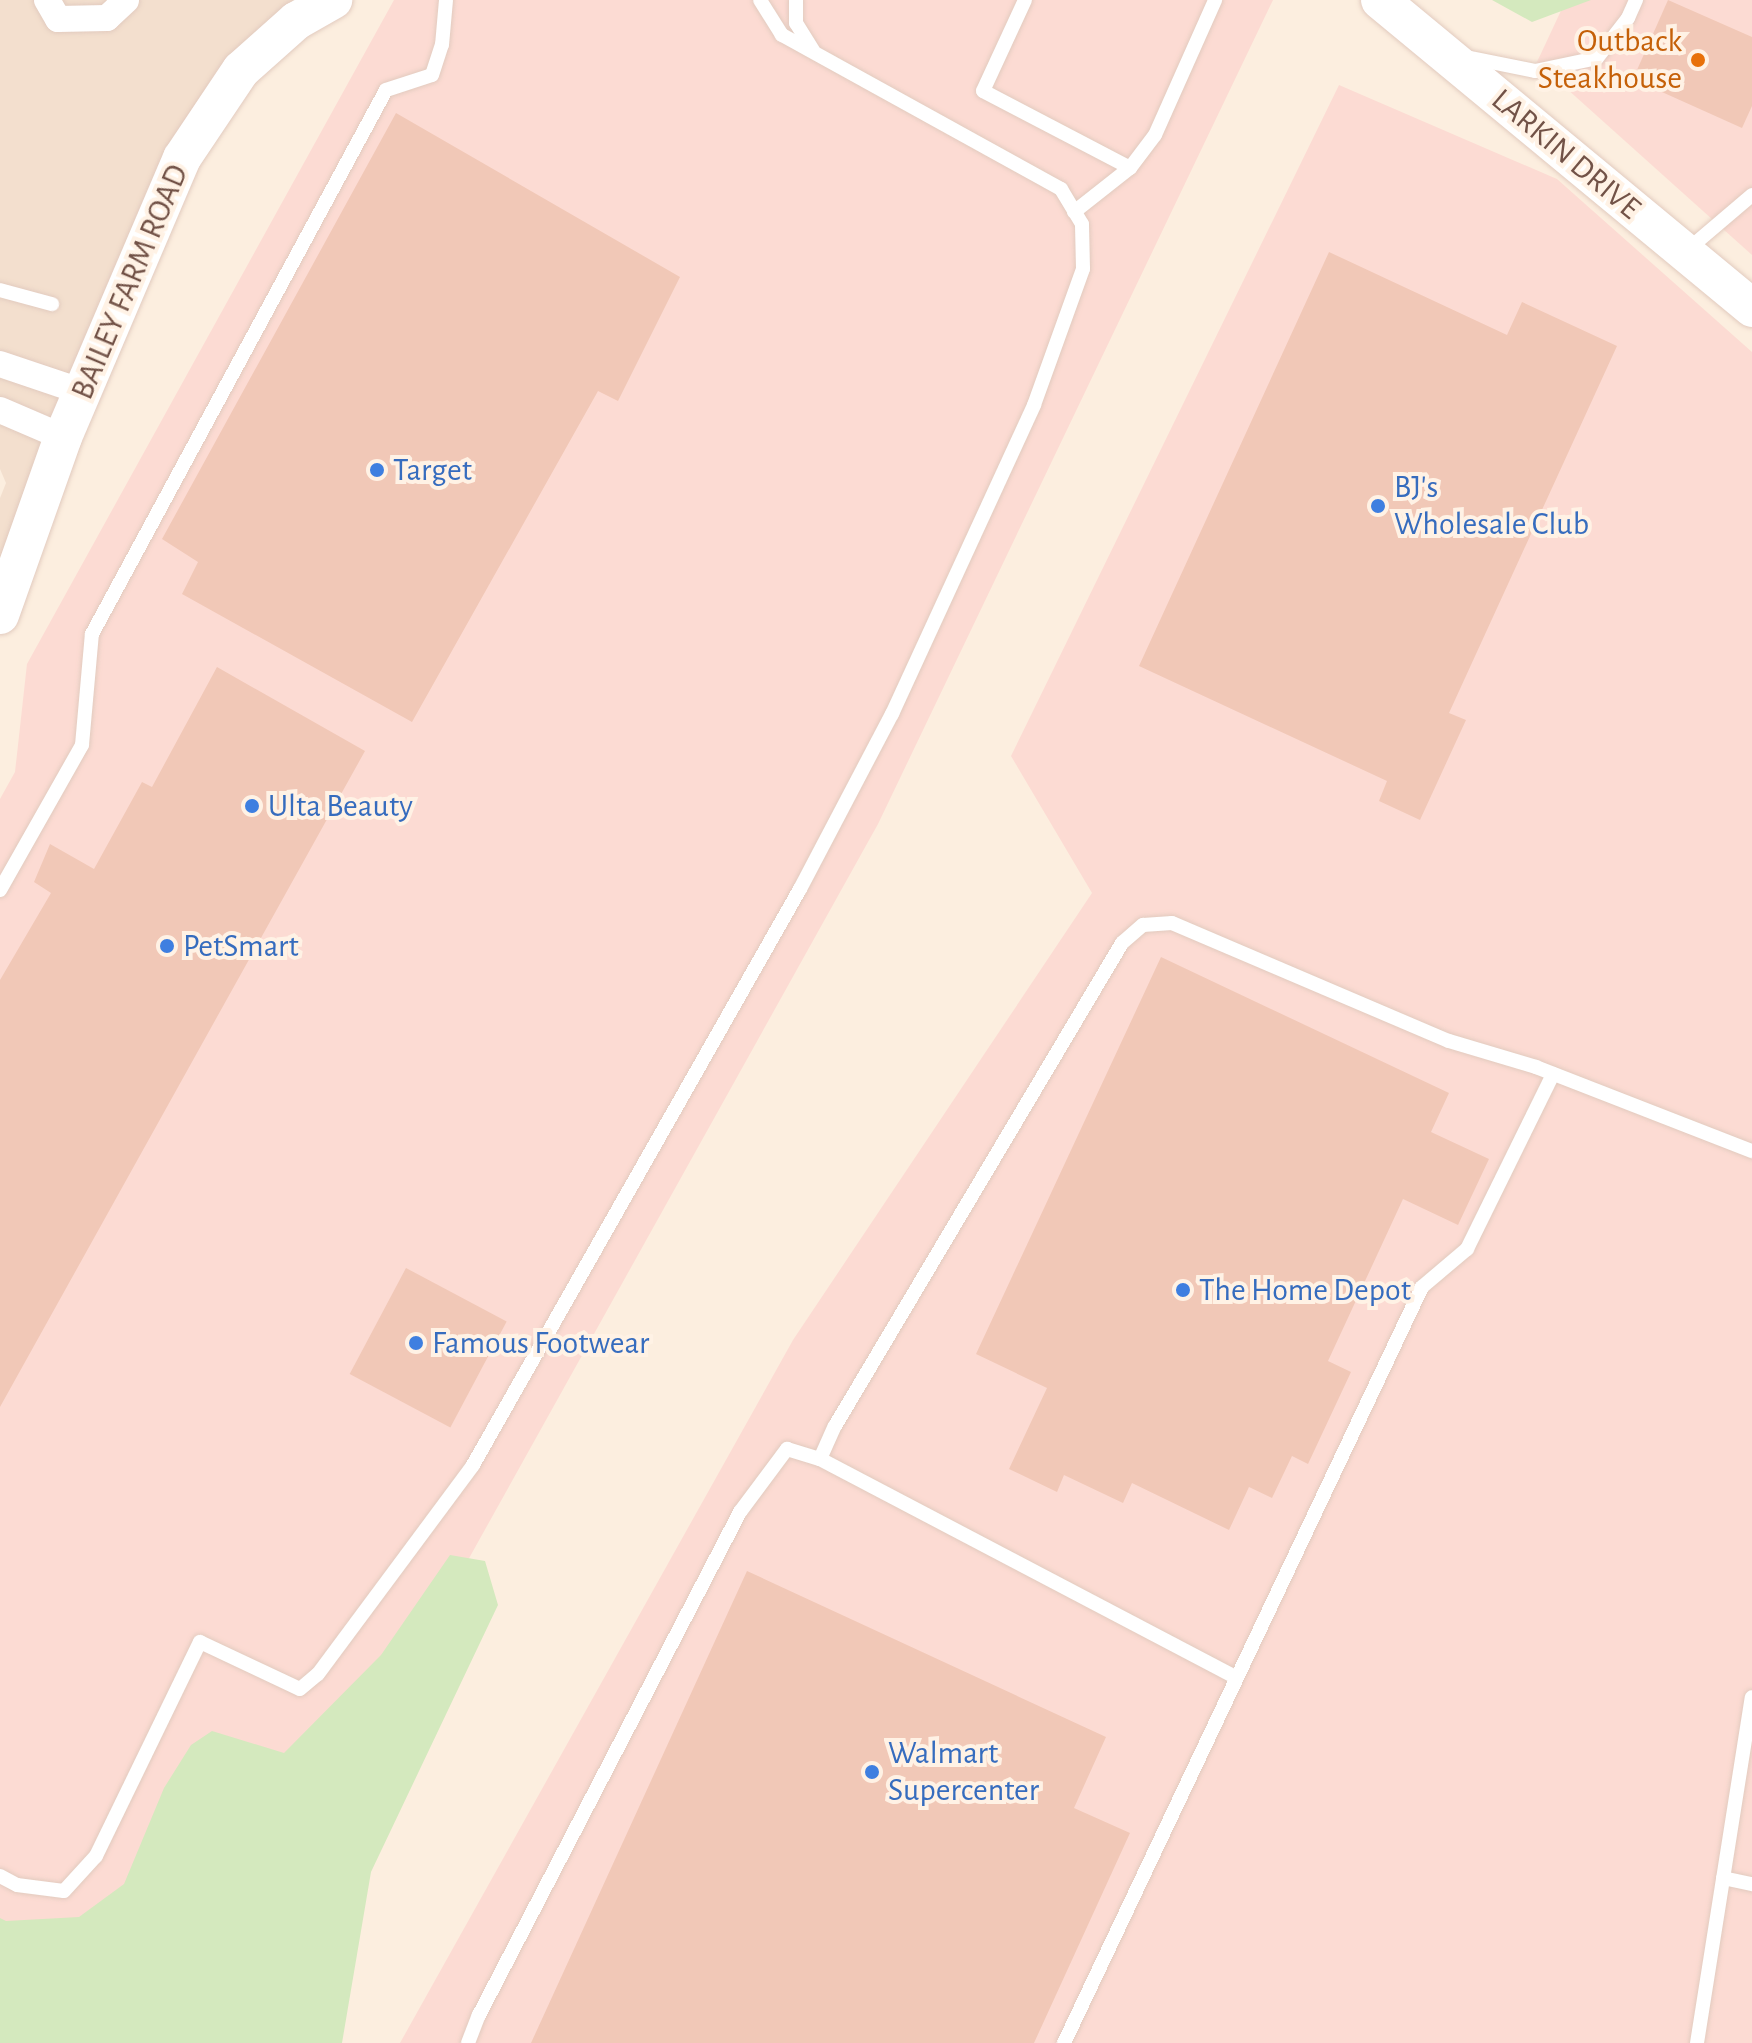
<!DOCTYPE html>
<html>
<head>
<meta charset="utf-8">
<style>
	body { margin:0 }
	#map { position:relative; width:1752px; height:2043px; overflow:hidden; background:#fceedf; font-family:"Alegreya Sans",sans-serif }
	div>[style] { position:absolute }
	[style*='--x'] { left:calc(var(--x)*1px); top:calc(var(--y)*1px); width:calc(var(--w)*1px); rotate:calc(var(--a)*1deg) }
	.residential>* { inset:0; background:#f3dfce }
	.commercial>* { inset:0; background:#fcdbd3 }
	.green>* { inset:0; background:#d4e9be }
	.building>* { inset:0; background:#f1c8b7; transform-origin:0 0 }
	.roads { filter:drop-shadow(0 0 2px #e2cbbf) drop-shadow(0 0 2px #e2cbbf) }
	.lane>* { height:14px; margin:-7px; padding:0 7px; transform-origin:7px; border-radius:7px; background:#fff }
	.street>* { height:26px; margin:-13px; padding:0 13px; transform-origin:13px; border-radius:13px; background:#fff }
	.secondary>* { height:38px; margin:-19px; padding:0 19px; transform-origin:19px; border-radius:19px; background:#fff }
	.dots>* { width:22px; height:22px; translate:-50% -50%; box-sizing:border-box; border:4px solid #fff2e5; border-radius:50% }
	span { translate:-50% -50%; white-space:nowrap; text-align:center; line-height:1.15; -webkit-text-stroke:8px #fff2e5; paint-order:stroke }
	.food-label { font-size:32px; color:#c56008 }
	.right { translate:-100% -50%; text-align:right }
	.street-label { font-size:32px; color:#725247 }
	.shop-label { font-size:32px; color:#366cbe }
	.left { translate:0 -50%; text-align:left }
</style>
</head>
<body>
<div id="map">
	<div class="residential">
		<div style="clip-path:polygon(0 0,333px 0,241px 70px,0 604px,0 498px,6px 483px,0 469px)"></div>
	</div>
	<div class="commercial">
		<div style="clip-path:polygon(394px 0,1273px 0,878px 824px,199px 2043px,0 1960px,0 799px,15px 772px,27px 664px)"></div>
		<div style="clip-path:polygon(1566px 0,1752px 0,1752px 255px,1537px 62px)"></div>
		<div style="clip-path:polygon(1339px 85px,1557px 179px,1752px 352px,1752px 2043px,400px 2043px,793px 1340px,1092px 893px,1011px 756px)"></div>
	</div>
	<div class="green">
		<div style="clip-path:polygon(1492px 0,1591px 0,1532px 22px)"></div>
		<div style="clip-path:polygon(450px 1555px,485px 1561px,498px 1605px,371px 1872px,342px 2043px,0 2043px,0 1918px,6px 1921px,79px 1917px,124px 1884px,164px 1788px,191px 1745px,212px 1731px,284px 1753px,381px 1655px)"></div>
	</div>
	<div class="building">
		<div style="clip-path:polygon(1668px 0,1752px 37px,1752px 106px,1742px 128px,1633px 79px)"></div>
		<div style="clip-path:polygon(396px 113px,680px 277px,618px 401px,598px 391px,412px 722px,182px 594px,198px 562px,162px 539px)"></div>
		<div style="clip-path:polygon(1329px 252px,1507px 335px,1522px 302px,1617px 346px,1449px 713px,1466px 720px,1420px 820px,1379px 801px,1387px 781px,1139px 666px)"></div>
		<div style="clip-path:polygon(217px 667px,365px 751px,0 1407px,0 980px,51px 893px,34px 882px,50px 844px,94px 869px,142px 782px,152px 787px)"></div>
		<div style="clip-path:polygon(1161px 957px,1449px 1093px,1431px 1132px,1489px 1159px,1458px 1225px,1403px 1199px,1328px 1361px,1351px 1372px,1308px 1464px,1292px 1456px,1272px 1498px,1249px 1487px,1229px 1530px,1132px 1483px,1123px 1503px,1064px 1475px,1057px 1492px,1009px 1469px,1047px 1388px,976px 1354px)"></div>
		<div style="left:406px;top:1268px;width:114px;height:120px;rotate:28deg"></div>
		<div style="clip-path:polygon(747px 1571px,1106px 1737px,1074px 1808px,1130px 1833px,1034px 2043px,531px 2043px)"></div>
	</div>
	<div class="roads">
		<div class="lane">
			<div style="--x:796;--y:0;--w:23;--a:90"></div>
			<div style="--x:796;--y:23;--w:32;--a:58"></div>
			<div style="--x:1025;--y:0;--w:100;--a:114.8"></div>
			<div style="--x:983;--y:91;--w:166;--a:27.6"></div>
			<div style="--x:1466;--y:57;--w:70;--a:11.5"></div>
			<div style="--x:1535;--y:71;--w:63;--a:-11.8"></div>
			<div style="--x:1597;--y:58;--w:51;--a:-52.2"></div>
			<div style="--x:1628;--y:18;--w:20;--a:-66"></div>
			<div style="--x:1074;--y:212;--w:71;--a:-38.2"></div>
			<div style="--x:1130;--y:168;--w:41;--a:-52.9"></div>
			<div style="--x:1155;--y:135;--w:148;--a:-66"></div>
			<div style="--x:1685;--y:252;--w:88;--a:-40.4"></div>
			<div style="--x:0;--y:290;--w:54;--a:15.1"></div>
			<div style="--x:0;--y:890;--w:167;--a:-60.5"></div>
			<div style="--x:82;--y:745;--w:111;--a:-84.9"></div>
			<div style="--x:92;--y:634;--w:618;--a:-61.61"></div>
			<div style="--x:386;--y:90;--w:48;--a:-18.1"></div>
			<div style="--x:432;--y:75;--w:32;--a:-72"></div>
			<div style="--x:442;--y:45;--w:45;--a:-84.9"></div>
			<div style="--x:820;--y:1459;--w:470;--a:27.7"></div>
			<div style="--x:0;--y:1876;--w:19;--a:28"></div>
			<div style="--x:17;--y:1885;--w:47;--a:7.3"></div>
			<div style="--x:64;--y:1891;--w:47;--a:-47.6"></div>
			<div style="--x:96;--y:1856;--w:238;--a:-64.1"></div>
			<div style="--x:200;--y:1642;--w:110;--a:25.2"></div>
			<div style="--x:300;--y:1689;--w:23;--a:-40"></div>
			<div style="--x:318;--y:1674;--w:260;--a:-53.4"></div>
			<div style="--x:473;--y:1465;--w:662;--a:-60.42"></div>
			<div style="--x:800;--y:889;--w:198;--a:-62.3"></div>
			<div style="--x:892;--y:714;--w:340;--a:-65.3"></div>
			<div style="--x:1034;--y:405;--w:145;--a:-70.2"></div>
			<div style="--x:1083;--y:269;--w:45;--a:-91.3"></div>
			<div style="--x:1082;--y:224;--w:41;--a:-121"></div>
			<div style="--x:1061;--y:189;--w:319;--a:-151.1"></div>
			<div style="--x:782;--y:35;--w:41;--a:-122.2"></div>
			<div style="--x:1723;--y:1878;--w:30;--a:12"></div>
			<div style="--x:468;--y:2043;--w:30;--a:-69"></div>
			<div style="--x:479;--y:2015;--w:567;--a:-62.58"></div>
			<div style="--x:740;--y:1512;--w:79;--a:-53.3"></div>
			<div style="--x:787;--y:1449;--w:34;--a:17"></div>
			<div style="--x:820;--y:1459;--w:36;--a:-66"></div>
			<div style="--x:835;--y:1426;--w:562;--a:-59.28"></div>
			<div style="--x:1122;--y:943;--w:28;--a:-41"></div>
			<div style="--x:1143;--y:925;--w:29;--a:-4"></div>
			<div style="--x:1172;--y:923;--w:301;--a:23.1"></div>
			<div style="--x:1449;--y:1041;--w:91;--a:16.6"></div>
			<div style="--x:1536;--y:1067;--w:232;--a:21.3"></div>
			<div style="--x:1064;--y:2043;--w:836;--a:-64.66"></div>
			<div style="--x:1422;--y:1287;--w:59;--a:-40.2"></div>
			<div style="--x:1467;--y:1249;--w:195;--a:-63.8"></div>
			<div style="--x:1697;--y:2043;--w:350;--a:-81"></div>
		</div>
		<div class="street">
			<div style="--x:47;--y:0;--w:22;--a:60"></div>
			<div style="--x:58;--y:19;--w:49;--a:-1.2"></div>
			<div style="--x:107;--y:18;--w:26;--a:-43"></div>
			<div style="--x:0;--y:364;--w:88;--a:18.6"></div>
			<div style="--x:0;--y:410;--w:69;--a:23.2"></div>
		</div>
		<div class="secondary">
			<div style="--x:1380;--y:0;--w:483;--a:39.6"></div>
			<div style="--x:0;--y:615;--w:189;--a:-70.5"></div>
			<div style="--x:63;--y:437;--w:303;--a:-66.9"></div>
			<div style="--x:182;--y:158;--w:106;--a:-56.2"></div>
			<div style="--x:241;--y:70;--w:74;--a:-41.7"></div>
			<div style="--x:296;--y:21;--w:43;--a:-29.6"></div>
		</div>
	</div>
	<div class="dots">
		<div style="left:1698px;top:60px;background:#e8710a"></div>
		<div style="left:377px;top:470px;background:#3f7fe0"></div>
		<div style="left:1378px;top:506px;background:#3f7fe0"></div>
		<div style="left:252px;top:806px;background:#3f7fe0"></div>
		<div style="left:167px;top:946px;background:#3f7fe0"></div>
		<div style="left:1183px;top:1290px;background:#3f7fe0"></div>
		<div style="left:416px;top:1343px;background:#3f7fe0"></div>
		<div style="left:872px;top:1772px;background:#3f7fe0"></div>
	</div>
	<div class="food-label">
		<span class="right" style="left:1682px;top:60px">Outback<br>Steakhouse</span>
	</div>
	<div class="street-label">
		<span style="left:1566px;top:154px;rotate:40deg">LARKIN DRIVE</span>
		<span style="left:130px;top:282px;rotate:-67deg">BAILEY FARM ROAD</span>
	</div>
	<div class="shop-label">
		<span class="left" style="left:393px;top:470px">Target</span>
		<span class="left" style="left:1394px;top:506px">BJ's<br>Wholesale Club</span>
		<span class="left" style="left:268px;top:806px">Ulta Beauty</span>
		<span class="left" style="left:183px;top:946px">PetSmart</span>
		<span class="left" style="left:1199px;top:1290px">The Home Depot</span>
		<span class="left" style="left:432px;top:1343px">Famous Footwear</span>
		<span class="left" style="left:888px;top:1772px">Walmart<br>Supercenter</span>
	</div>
</div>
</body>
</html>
